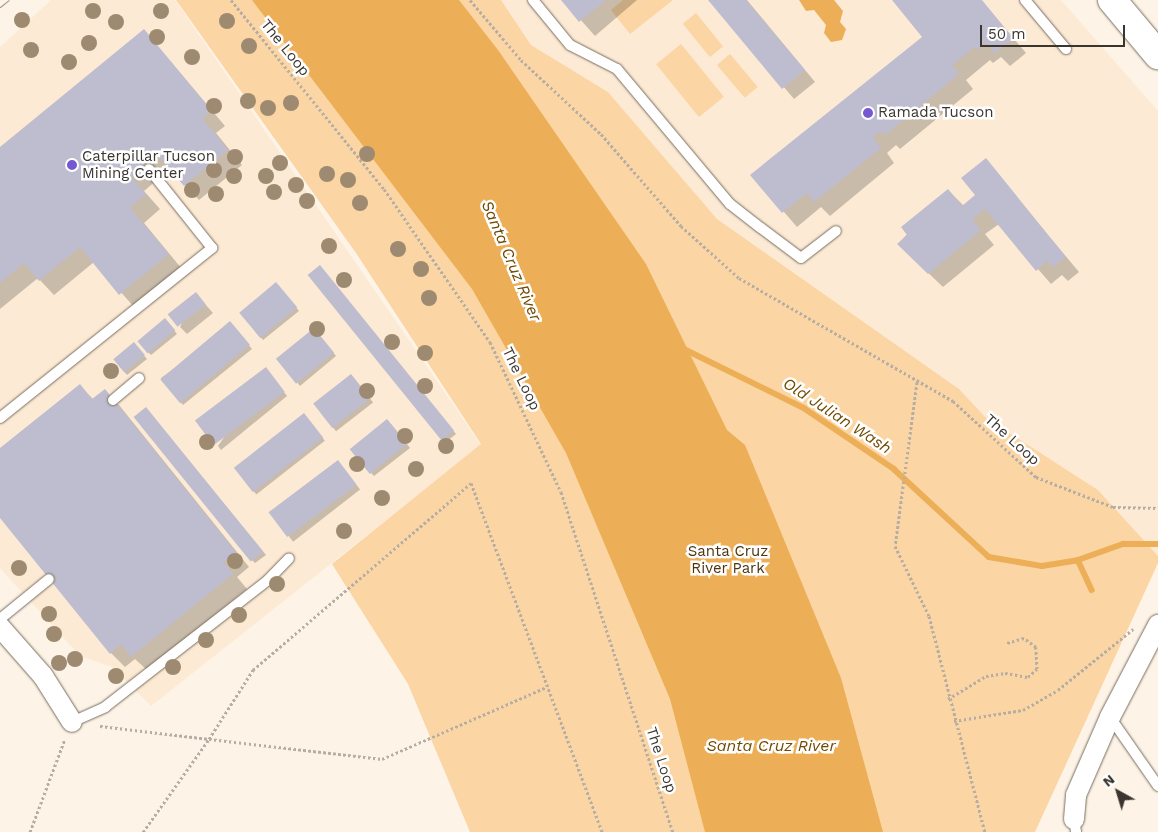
<!DOCTYPE html>
<html>
<head>
<meta charset="utf-8">
<style>
	body { margin:0 }
	#map { position:relative; width:1158px; height:832px; overflow:hidden; background:#fdf3e6; font-family:"Work Sans",sans-serif }
	div>[style] { position:absolute }
	[style*='--x'] { left:calc(var(--x)*1px); top:calc(var(--y)*1px); width:calc(var(--w)*1px); rotate:calc(var(--a)*1deg) }
	.built>* { inset:0; background:#fcead4 }
	.green>* { inset:0; background:#fbd5a3; transform-origin:0 0 }
	.water>* { inset:0; background:#ecaf57 }
	.shadow>* { inset:0; background:#0003; transform-origin:0 0 }
	.stream>* { height:5.5px; margin:-2.75px; padding:0 2.75px; transform-origin:2.75px; border-radius:2.75px; background:#ecaf57 }
	.building>* { inset:0; background:#bebdcf; transform-origin:0 0 }
	.path>* { height:3px; margin-top:-1.5px; transform-origin:0; background:repeating-linear-gradient(90deg,#b6aea3 0 2.5px,transparent 0 5px) }
	.roads { filter:drop-shadow(0 0 1px #786d5f) drop-shadow(0 0 1px #786d5f) }
	.service>* { height:10px; margin:-5px; padding:0 5px; transform-origin:5px; border-radius:5px; background:#fff }
	.minor>* { height:20px; margin:-10px; padding:0 10px; transform-origin:10px; border-radius:10px; background:#fff }
	.secondary>* { height:28px; margin:-14px; padding:0 14px; transform-origin:14px; border-radius:14px; background:#fff }
	.tram>* { height:1px; margin:-0.5px; padding:0 0.5px; transform-origin:0.5px; border-radius:0.5px; background:#9d968c }
	.trees>* { width:16px; height:16px; margin:-8px; border-radius:50%; background:#9d8a70 }
	.dots>* { width:14px; height:14px; translate:-50% -50%; box-sizing:border-box; border:2px solid #fff; border-radius:50% }
	span { translate:-50% -50%; white-space:nowrap; text-align:center; line-height:1.15; -webkit-text-stroke:5px #fff; paint-order:stroke }
	.street-label { font-size:15px; color:#3a352f }
	.poi-label { font-size:15px; color:#3a352f }
	.left { translate:0 -50%; text-align:left }
	.park-label { font-size:15px; color:#4e3510 }
	.water-label { font-size:16px; color:#714900; font-style:italic }
	.north { position:absolute; left:1093px; top:767px; width:50px; height:50px; -webkit-text-stroke:4px #fff; paint-order:stroke; rotate:321deg; font-size:14px; font-weight:700; line-height:20px; text-align:center; color:#3a352f }
	.north::after { content:''; display:block; margin:auto; width:18px; height:22px; background:#3a352f; clip-path:polygon(50% 0,100% 100%,50% 72%,0 100%) }
	.scale { position:absolute; left:980px; top:25px; width:145px; height:22px; box-sizing:border-box; border:2px solid #3a352f; border-top:0; padding-left:6px; font-size:15px; line-height:18px; white-space:nowrap; color:#3a352f; -webkit-text-stroke:4px #fff; paint-order:stroke }
</style>
</head>
<body>
<div id="map">
	<div class="built">
		<div style="clip-path:polygon(51px 0,175px 0,481px 445px,151px 706px,112px 667px,80px 656px,0 568px,0 47px)"></div>
		<div style="clip-path:polygon(501px 0,1061px 0,1158px 111px,1158px 556px,1098px 490px,986px 418px,959px 389px,717px 219px,608px 92px,531px 45px)"></div>
	</div>
	<div class="green">
		<div style="clip-path:polygon(176px 0,501px 0,531px 45px,608px 92px,717px 219px,959px 389px,986px 418px,1098px 490px,1158px 556px,1158px 563px,1035px 832px,470px 832px,408px 684px,332px 564px,481px 444px,356px 253px)"></div>
		<div style="clip-path:polygon(623px 0,673px 0,630px 34px,611px 10px)"></div>
		<div style="left:696px;top:13px;width:43px;height:17px;rotate:51deg"></div>
		<div style="left:681px;top:44px;width:68px;height:32px;rotate:51deg"></div>
		<div style="left:730px;top:54px;width:43px;height:17px;rotate:50deg"></div>
	</div>
	<div class="water">
		<div style="clip-path:polygon(252px 0,459px 0,498px 50px,646px 264px,727px 430px,745px 445px,841px 678px,883px 832px,705px 832px,670px 699px,566px 453px,472px 289px)"></div>
		<div style="clip-path:polygon(799px 0,834px 0,843px 11px,840px 22px,846px 29px,842px 40px,831px 42px,824px 33px,826px 25px,814px 10px,806px 11px)"></div>
	</div>
	<div class="shadow">
		<div style="clip-path:polygon(563px 0,637px 0,595px 36px)"></div>
		<div style="clip-path:polygon(710px 0,747px 0,815px 82px,794px 99px)"></div>
		<div style="clip-path:polygon(893px 0,981px 0,1026px 53px,1010px 66px,1001px 57px,993px 63px,990px 60px,966px 80px,973px 89px,900px 149px,896px 145px,887px 153px,894px 163px,830px 216px,821px 207px,797px 227px,752px 175px,924px 37px)"></div>
		<div style="clip-path:polygon(144px 30px,225px 126px,216px 133px,242px 165px,199px 200px,171px 168px,144px 191px,160px 209px,144px 223px,182px 269px,135px 308px,94px 262px,54px 295px,38px 278px,0 309px,0 148px)"></div>
		<div style="clip-path:polygon(985px 160px,1079px 272px,1068px 281px,1062px 275px,1051px 284px,999px 224px,985px 234px,994px 245px,943px 287px,898px 244px,948px 190px,964px 206px,977px 196px)"></div>
		<div style="clip-path:polygon(323px 270px,456px 434px,446px 442px,443px 439px)"></div>
		<div style="clip-path:polygon(279px 287px,299px 311px,263px 340px,240px 313px)"></div>
		<div style="clip-path:polygon(196px 294px,213px 313px,187px 334px,180px 327px)"></div>
		<div style="clip-path:polygon(168px 323px,177px 334px,151px 355px,148px 352px)"></div>
		<div style="clip-path:polygon(233px 326px,252px 349px,183px 405px,161px 378px)"></div>
		<div style="clip-path:polygon(317px 333px,336px 356px,300px 386px,278px 359px)"></div>
		<div style="clip-path:polygon(137px 347px,147px 359px,127px 375px,114px 359px)"></div>
		<div style="clip-path:polygon(269px 372px,287px 396px,221px 450px,218px 446px)"></div>
		<div style="left:354px;top:378px;width:31px;height:47px;rotate:52deg"></div>
		<div style="clip-path:polygon(80px 386px,94px 400px,105px 391px,119px 405px,249px 567px,237px 577px,247px 589px,147px 670px,135px 659px,125px 667px,111px 653px,0 516px,0 450px)"></div>
		<div style="clip-path:polygon(149px 412px,266px 555px,255px 563px,252px 560px)"></div>
		<div style="left:307px;top:418px;width:29px;height:87px;rotate:52deg"></div>
		<div style="clip-path:polygon(391px 424px,410px 448px,374px 476px,371px 473px)"></div>
		<div style="left:341px;top:465px;width:31px;height:85px;rotate:52deg"></div>
	</div>
	<div class="stream">
		<div style="--x:682;--y:348;--w:136;--a:26.2"></div>
		<div style="--x:804;--y:408;--w:109;--a:34.1"></div>
		<div style="--x:894;--y:469;--w:129;--a:42.8"></div>
		<div style="--x:989;--y:557;--w:54;--a:9.6"></div>
		<div style="--x:1042;--y:566;--w:36;--a:-9"></div>
		<div style="--x:1078;--y:560;--w:33;--a:65"></div>
		<div style="--x:1078;--y:560;--w:48;--a:-19.6"></div>
		<div style="--x:1123;--y:544;--w:35;--a:0"></div>
	</div>
	<div class="building">
		<div style="clip-path:polygon(561px 0,606px 0,579px 22px)"></div>
		<div style="clip-path:polygon(708px 0,746px 0,805px 70px,782px 89px)"></div>
		<div style="clip-path:polygon(892px 0,982px 0,1013px 38px,995px 53px,986px 42px,977px 50px,975px 47px,952px 65px,959px 74px,885px 135px,881px 131px,873px 138px,881px 148px,814px 202px,807px 193px,782px 213px,750px 175px,922px 37px)"></div>
		<div style="clip-path:polygon(144px 29px,212px 111px,202px 118px,228px 150px,184px 186px,157px 154px,131px 176px,146px 194px,130px 208px,169px 254px,119px 295px,80px 247px,39px 281px,24px 263px,0 283px,0 147px)"></div>
		<div style="clip-path:polygon(986px 158px,1066px 257px,1053px 267px,1047px 261px,1036px 271px,985px 209px,972px 219px,981px 230px,928px 274px,897px 244px,907px 235px,901px 227px,948px 189px,962px 206px,975px 195px,961px 178px)"></div>
		<div style="left:320px;top:265px;width:213px;height:16px;rotate:51deg"></div>
		<div style="left:276px;top:282px;width:33px;height:48px;rotate:50deg"></div>
		<div style="left:196px;top:292px;width:16px;height:36px;rotate:52deg"></div>
		<div style="left:165px;top:318px;width:16px;height:36px;rotate:50deg"></div>
		<div style="left:230px;top:321px;width:31px;height:91px;rotate:50deg"></div>
		<div style="left:314px;top:328px;width:32px;height:49px;rotate:51deg"></div>
		<div style="left:134px;top:342px;width:17px;height:27px;rotate:50deg"></div>
		<div style="left:266px;top:367px;width:31px;height:89px;rotate:53deg"></div>
		<div style="left:351px;top:374px;width:31px;height:48px;rotate:52deg"></div>
		<div style="clip-path:polygon(80px 384px,92px 399px,105px 389px,236px 552px,224px 562px,233px 574px,131px 657px,121px 644px,110px 654px,0 518px,0 448px)"></div>
		<div style="left:146px;top:407px;width:186px;height:16px;rotate:51deg"></div>
		<div style="left:304px;top:413px;width:31px;height:89px;rotate:52deg"></div>
		<div style="left:387px;top:419px;width:32px;height:48px;rotate:51deg"></div>
		<div style="left:338px;top:460px;width:31px;height:87px;rotate:53deg"></div>
	</div>
	<div class="path">
		<div style="--x:231;--y:0;--w:243;--a:51"></div>
		<div style="--x:384;--y:189;--w:186;--a:55.3"></div>
		<div style="--x:490;--y:342;--w:166;--a:64.7"></div>
		<div style="--x:561;--y:492;--w:358;--a:71.8"></div>
		<div style="--x:470;--y:0;--w:79;--a:49.6"></div>
		<div style="--x:521;--y:60;--w:109;--a:42.8"></div>
		<div style="--x:601;--y:134;--w:122;--a:49"></div>
		<div style="--x:681;--y:226;--w:78;--a:41.9"></div>
		<div style="--x:739;--y:278;--w:247;--a:29.9"></div>
		<div style="--x:953;--y:401;--w:113;--a:42.5"></div>
		<div style="--x:1036;--y:477;--w:83;--a:21.3"></div>
		<div style="--x:1113;--y:507;--w:45;--a:1.3"></div>
		<div style="--x:917;--y:382;--w:165;--a:97.6"></div>
		<div style="--x:895;--y:546;--w:78;--a:64.1"></div>
		<div style="--x:929;--y:616;--w:223;--a:75.5"></div>
		<div style="--x:948;--y:699;--w:44;--a:-31.2"></div>
		<div style="--x:986;--y:676;--w:19;--a:-9"></div>
		<div style="--x:1005;--y:673;--w:23;--a:10"></div>
		<div style="--x:1028;--y:677;--w:12;--a:-42"></div>
		<div style="--x:1037;--y:669;--w:22;--a:-93"></div>
		<div style="--x:1036;--y:647;--w:15;--a:-143"></div>
		<div style="--x:1024;--y:638;--w:18;--a:164"></div>
		<div style="--x:954;--y:721;--w:70;--a:-9.1"></div>
		<div style="--x:1023;--y:710;--w:40;--a:-29.7"></div>
		<div style="--x:1058;--y:690;--w:97;--a:-39.1"></div>
		<div style="--x:100;--y:726;--w:110;--a:6.8"></div>
		<div style="--x:209;--y:739;--w:82;--a:-57.5"></div>
		<div style="--x:253;--y:670;--w:287;--a:-40.6"></div>
		<div style="--x:471;--y:483;--w:373;--a:69.4"></div>
		<div style="--x:30;--y:832;--w:99;--a:-69.4"></div>
		<div style="--x:143;--y:832;--w:114;--a:-54.6"></div>
		<div style="--x:209;--y:739;--w:174;--a:6.6"></div>
		<div style="--x:382;--y:759;--w:180;--a:-23.6"></div>
	</div>
	<div class="roads">
		<div class="service">
			<div style="--x:533;--y:0;--w:58;--a:50.6"></div>
			<div style="--x:570;--y:45;--w:53;--a:27.1"></div>
			<div style="--x:617;--y:69;--w:176;--a:50.1"></div>
			<div style="--x:730;--y:204;--w:39;--a:38"></div>
			<div style="--x:761;--y:228;--w:50;--a:36.9"></div>
			<div style="--x:801;--y:258;--w:44;--a:-37.6"></div>
			<div style="--x:1025;--y:0;--w:64;--a:50.1"></div>
			<div style="--x:113;--y:400;--w:34;--a:-40"></div>
			<div style="--x:0;--y:418;--w:272;--a:-38.7"></div>
			<div style="--x:212;--y:248;--w:101;--a:-128.6"></div>
			<div style="--x:0;--y:619;--w:63;--a:-39.2"></div>
			<div style="--x:1110;--y:717;--w:84;--a:55.2"></div>
			<div style="--x:72;--y:722;--w:36;--a:-24"></div>
			<div style="--x:105;--y:707;--w:207;--a:-37.9"></div>
			<div style="--x:268;--y:580;--w:30;--a:-46"></div>
			<div style="--x:1074;--y:819;--w:13;--a:81"></div>
		</div>
		<div class="minor">
			<div style="--x:0;--y:627;--w:65;--a:48.7"></div>
			<div style="--x:43;--y:676;--w:54;--a:57.8"></div>
			<div style="--x:1074;--y:819;--w:24;--a:-85"></div>
			<div style="--x:1076;--y:795;--w:85;--a:-66.4"></div>
			<div style="--x:1110;--y:717;--w:104;--a:-62.4"></div>
		</div>
		<div class="secondary">
			<div style="--x:1112;--y:0;--w:72;--a:50.1"></div>
		</div>
	</div>
	<div class="tram">
		<div style="--x:0;--y:7;--w:11;--a:-38"></div>
	</div>
	<div class="trees">
		<div style="left:93px;top:11px"></div>
		<div style="left:161px;top:11px"></div>
		<div style="left:22px;top:20px"></div>
		<div style="left:227px;top:21px"></div>
		<div style="left:116px;top:22px"></div>
		<div style="left:157px;top:37px"></div>
		<div style="left:89px;top:43px"></div>
		<div style="left:249px;top:46px"></div>
		<div style="left:31px;top:50px"></div>
		<div style="left:192px;top:57px"></div>
		<div style="left:69px;top:62px"></div>
		<div style="left:248px;top:101px"></div>
		<div style="left:291px;top:103px"></div>
		<div style="left:214px;top:106px"></div>
		<div style="left:268px;top:108px"></div>
		<div style="left:367px;top:154px"></div>
		<div style="left:235px;top:157px"></div>
		<div style="left:280px;top:163px"></div>
		<div style="left:214px;top:170px"></div>
		<div style="left:327px;top:174px"></div>
		<div style="left:234px;top:176px"></div>
		<div style="left:266px;top:176px"></div>
		<div style="left:348px;top:180px"></div>
		<div style="left:296px;top:185px"></div>
		<div style="left:192px;top:190px"></div>
		<div style="left:274px;top:192px"></div>
		<div style="left:216px;top:194px"></div>
		<div style="left:307px;top:201px"></div>
		<div style="left:360px;top:203px"></div>
		<div style="left:329px;top:246px"></div>
		<div style="left:398px;top:249px"></div>
		<div style="left:421px;top:269px"></div>
		<div style="left:344px;top:280px"></div>
		<div style="left:429px;top:298px"></div>
		<div style="left:317px;top:329px"></div>
		<div style="left:392px;top:342px"></div>
		<div style="left:425px;top:353px"></div>
		<div style="left:111px;top:371px"></div>
		<div style="left:425px;top:386px"></div>
		<div style="left:367px;top:391px"></div>
		<div style="left:405px;top:436px"></div>
		<div style="left:207px;top:442px"></div>
		<div style="left:446px;top:446px"></div>
		<div style="left:357px;top:464px"></div>
		<div style="left:416px;top:469px"></div>
		<div style="left:382px;top:498px"></div>
		<div style="left:344px;top:531px"></div>
		<div style="left:235px;top:561px"></div>
		<div style="left:19px;top:568px"></div>
		<div style="left:277px;top:584px"></div>
		<div style="left:49px;top:614px"></div>
		<div style="left:239px;top:615px"></div>
		<div style="left:54px;top:634px"></div>
		<div style="left:206px;top:640px"></div>
		<div style="left:75px;top:659px"></div>
		<div style="left:59px;top:663px"></div>
		<div style="left:173px;top:667px"></div>
		<div style="left:116px;top:676px"></div>
	</div>
	<div class="dots">
		<div style="left:868px;top:113px;background:#7557d1"></div>
		<div style="left:72px;top:165px;background:#7557d1"></div>
	</div>
	<div class="street-label">
		<span style="left:285px;top:48px;rotate:51deg">The Loop</span>
		<span style="left:521px;top:379px;rotate:64deg">The Loop</span>
		<span style="left:1012px;top:440px;rotate:42deg">The Loop</span>
		<span style="left:661px;top:760px;rotate:72deg">The Loop</span>
	</div>
	<div class="poi-label">
		<span class="left" style="left:878px;top:113px">Ramada Tucson</span>
		<span class="left" style="left:82px;top:165px">Caterpillar Tucson<br>Mining Center</span>
	</div>
	<div class="park-label">
		<span style="left:728px;top:560px">Santa Cruz<br>River Park</span>
	</div>
	<div class="water-label">
		<span style="left:511px;top:261px;rotate:67deg">Santa Cruz River</span>
		<span style="left:837px;top:416px;rotate:33deg">Old Julian Wash</span>
		<span style="left:771px;top:746px">Santa Cruz River</span>
	</div>
	<div class="north">N</div>
	<div class="scale">50 m</div>
</div>
</body>
</html>
